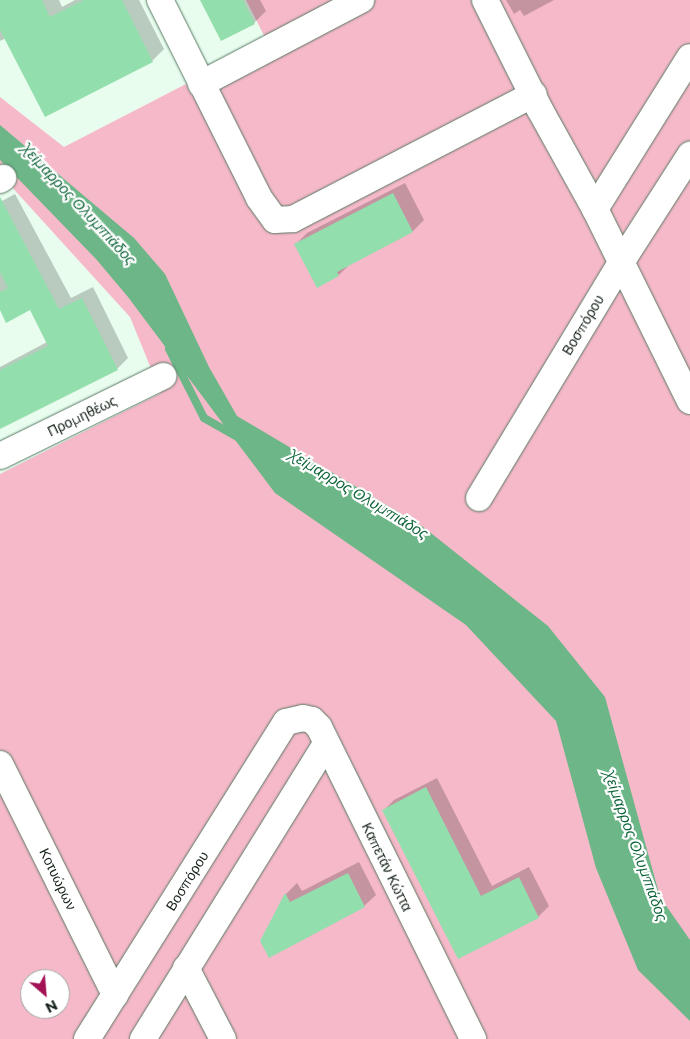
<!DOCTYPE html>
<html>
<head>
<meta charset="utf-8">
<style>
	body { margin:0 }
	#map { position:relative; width:690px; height:1039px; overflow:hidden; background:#e8fdee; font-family:Montserrat,sans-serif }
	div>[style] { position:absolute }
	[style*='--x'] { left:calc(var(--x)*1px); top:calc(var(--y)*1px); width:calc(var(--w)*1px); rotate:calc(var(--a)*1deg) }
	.green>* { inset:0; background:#f6b9c9 }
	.water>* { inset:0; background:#6cb687 }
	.shadow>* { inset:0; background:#0003 }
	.stream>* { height:8px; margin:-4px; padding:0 4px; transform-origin:4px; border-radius:4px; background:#6cb687 }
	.building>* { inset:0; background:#93dead }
	.roads { filter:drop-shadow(0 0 1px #597963) drop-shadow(0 0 1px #597963) }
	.street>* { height:26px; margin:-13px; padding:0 13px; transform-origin:13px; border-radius:13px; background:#fff }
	span { translate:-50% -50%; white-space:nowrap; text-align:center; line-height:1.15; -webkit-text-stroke:4.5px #fff; paint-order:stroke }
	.street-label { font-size:14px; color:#142118 }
	.water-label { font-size:15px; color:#10663b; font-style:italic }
	.north { position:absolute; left:20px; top:969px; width:50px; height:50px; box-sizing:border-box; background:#fff; border:1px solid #a1a6a3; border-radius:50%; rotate:153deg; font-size:14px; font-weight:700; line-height:20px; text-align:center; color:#142118 }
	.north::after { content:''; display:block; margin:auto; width:18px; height:22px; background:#a31255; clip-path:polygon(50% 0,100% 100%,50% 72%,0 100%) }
</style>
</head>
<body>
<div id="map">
	<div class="green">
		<div style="clip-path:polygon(evenodd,246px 0,690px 0,690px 1039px,0 1039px,0 474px,161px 393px,130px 317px,0 174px,0 97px,64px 147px,186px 84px,196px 101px,276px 59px,246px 0,30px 979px,60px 979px,60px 1009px,30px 1009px,30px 979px)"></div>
	</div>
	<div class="water">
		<div style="clip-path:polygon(0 125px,134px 238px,165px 274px,209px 367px,237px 416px,422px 526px,548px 626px,605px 697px,660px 897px,690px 940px,690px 1021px,638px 970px,596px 868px,556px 721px,466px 625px,275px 493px,128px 297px,96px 259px,0 160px)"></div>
	</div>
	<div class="shadow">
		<div style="clip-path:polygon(0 0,59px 0,62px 7px,75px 0,139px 0,164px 49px,152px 61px,45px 116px,6px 38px,0 41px)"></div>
		<div style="clip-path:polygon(201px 0,260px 0,266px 11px,254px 23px)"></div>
		<div style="clip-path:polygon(506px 0,554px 0,524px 16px,520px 10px,514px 14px)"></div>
		<div style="clip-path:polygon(405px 183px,424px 220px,413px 231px,350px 264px,339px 275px,296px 244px,307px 233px)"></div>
		<div style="clip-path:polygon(15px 194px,71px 298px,93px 287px,128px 358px,117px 369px,0 427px,0 367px,47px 342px,31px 309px,0 307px,0 202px)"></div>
		<div style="clip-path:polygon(437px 778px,492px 886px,529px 867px,549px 906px,538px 917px,458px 957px,384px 810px,394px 800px)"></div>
		<div style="clip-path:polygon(359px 862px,376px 895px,364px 906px,261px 941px,286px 894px,297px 883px,302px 891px)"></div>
	</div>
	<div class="stream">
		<div style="--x:169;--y:349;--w:77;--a:63.1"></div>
		<div style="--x:204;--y:418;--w:40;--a:29.7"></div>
	</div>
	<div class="building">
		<div style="clip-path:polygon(0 0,42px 0,50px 17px,84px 0,122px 0,153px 62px,45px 117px,0 30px)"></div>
		<div style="clip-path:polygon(200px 0,243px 0,255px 24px,221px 41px)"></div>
		<div style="clip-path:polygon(393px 193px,413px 232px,337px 272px,339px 276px,317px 288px,294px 244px)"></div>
		<div style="clip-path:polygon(0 197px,59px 309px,82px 298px,118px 370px,0 429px,0 370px,48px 346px,30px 310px,6px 323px,0 310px,0 292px,8px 288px,0 272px)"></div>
		<div style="clip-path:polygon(426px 787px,481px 896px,519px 877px,539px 918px,458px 959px,382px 810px)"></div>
		<div style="clip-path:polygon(348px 873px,365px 907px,269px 958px,260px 941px,285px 893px,290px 902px)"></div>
	</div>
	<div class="roads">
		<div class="street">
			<div style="--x:160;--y:0;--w:221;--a:63.4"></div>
			<div style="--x:259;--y:198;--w:27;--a:54"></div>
			<div style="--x:275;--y:220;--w:18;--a:-3"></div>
			<div style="--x:293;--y:219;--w:271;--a:-27.4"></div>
			<div style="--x:485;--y:0;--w:121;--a:63.4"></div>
			<div style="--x:539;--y:108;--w:115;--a:61"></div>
			<div style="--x:595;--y:209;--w:214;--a:63.7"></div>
			<div style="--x:201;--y:84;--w:181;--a:-27.7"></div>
			<div style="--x:0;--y:180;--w:4;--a:-34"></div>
			<div style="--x:595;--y:209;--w:179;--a:-58"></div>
			<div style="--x:0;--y:456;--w:182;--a:-26.1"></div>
			<div style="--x:479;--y:498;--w:273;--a:-58.9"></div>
			<div style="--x:620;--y:264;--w:130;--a:-57.3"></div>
			<div style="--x:0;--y:764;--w:258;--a:63.5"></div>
			<div style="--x:186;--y:968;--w:80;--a:62.5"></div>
			<div style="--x:87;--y:1039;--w:374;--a:-57.9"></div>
			<div style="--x:286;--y:722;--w:17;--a:-13"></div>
			<div style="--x:303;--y:718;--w:9;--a:13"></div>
			<div style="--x:312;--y:720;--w:10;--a:45"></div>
			<div style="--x:319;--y:727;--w:348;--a:63.7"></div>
			<div style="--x:143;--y:1039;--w:347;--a:-58.2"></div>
		</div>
	</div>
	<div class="street-label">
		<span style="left:583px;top:325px;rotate:-59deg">Βοσπόρου</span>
		<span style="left:82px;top:416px;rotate:-26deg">Προμηθέως</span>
		<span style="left:387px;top:867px;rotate:64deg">Καπετάν Κώττα</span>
		<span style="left:58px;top:879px;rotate:64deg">Κοτυώρων</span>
		<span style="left:187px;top:881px;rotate:-58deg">Βοσπόρου</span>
	</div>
	<div class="water-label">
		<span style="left:79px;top:204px;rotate:47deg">Χείμαρρος Ολυμπιάδος</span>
		<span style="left:359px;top:494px;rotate:31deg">Χείμαρρος Ολυμπιάδος</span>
		<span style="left:636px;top:846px;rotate:70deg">Χείμαρρος Ολυμπιάδος</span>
	</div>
	<div class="north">N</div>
</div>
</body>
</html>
